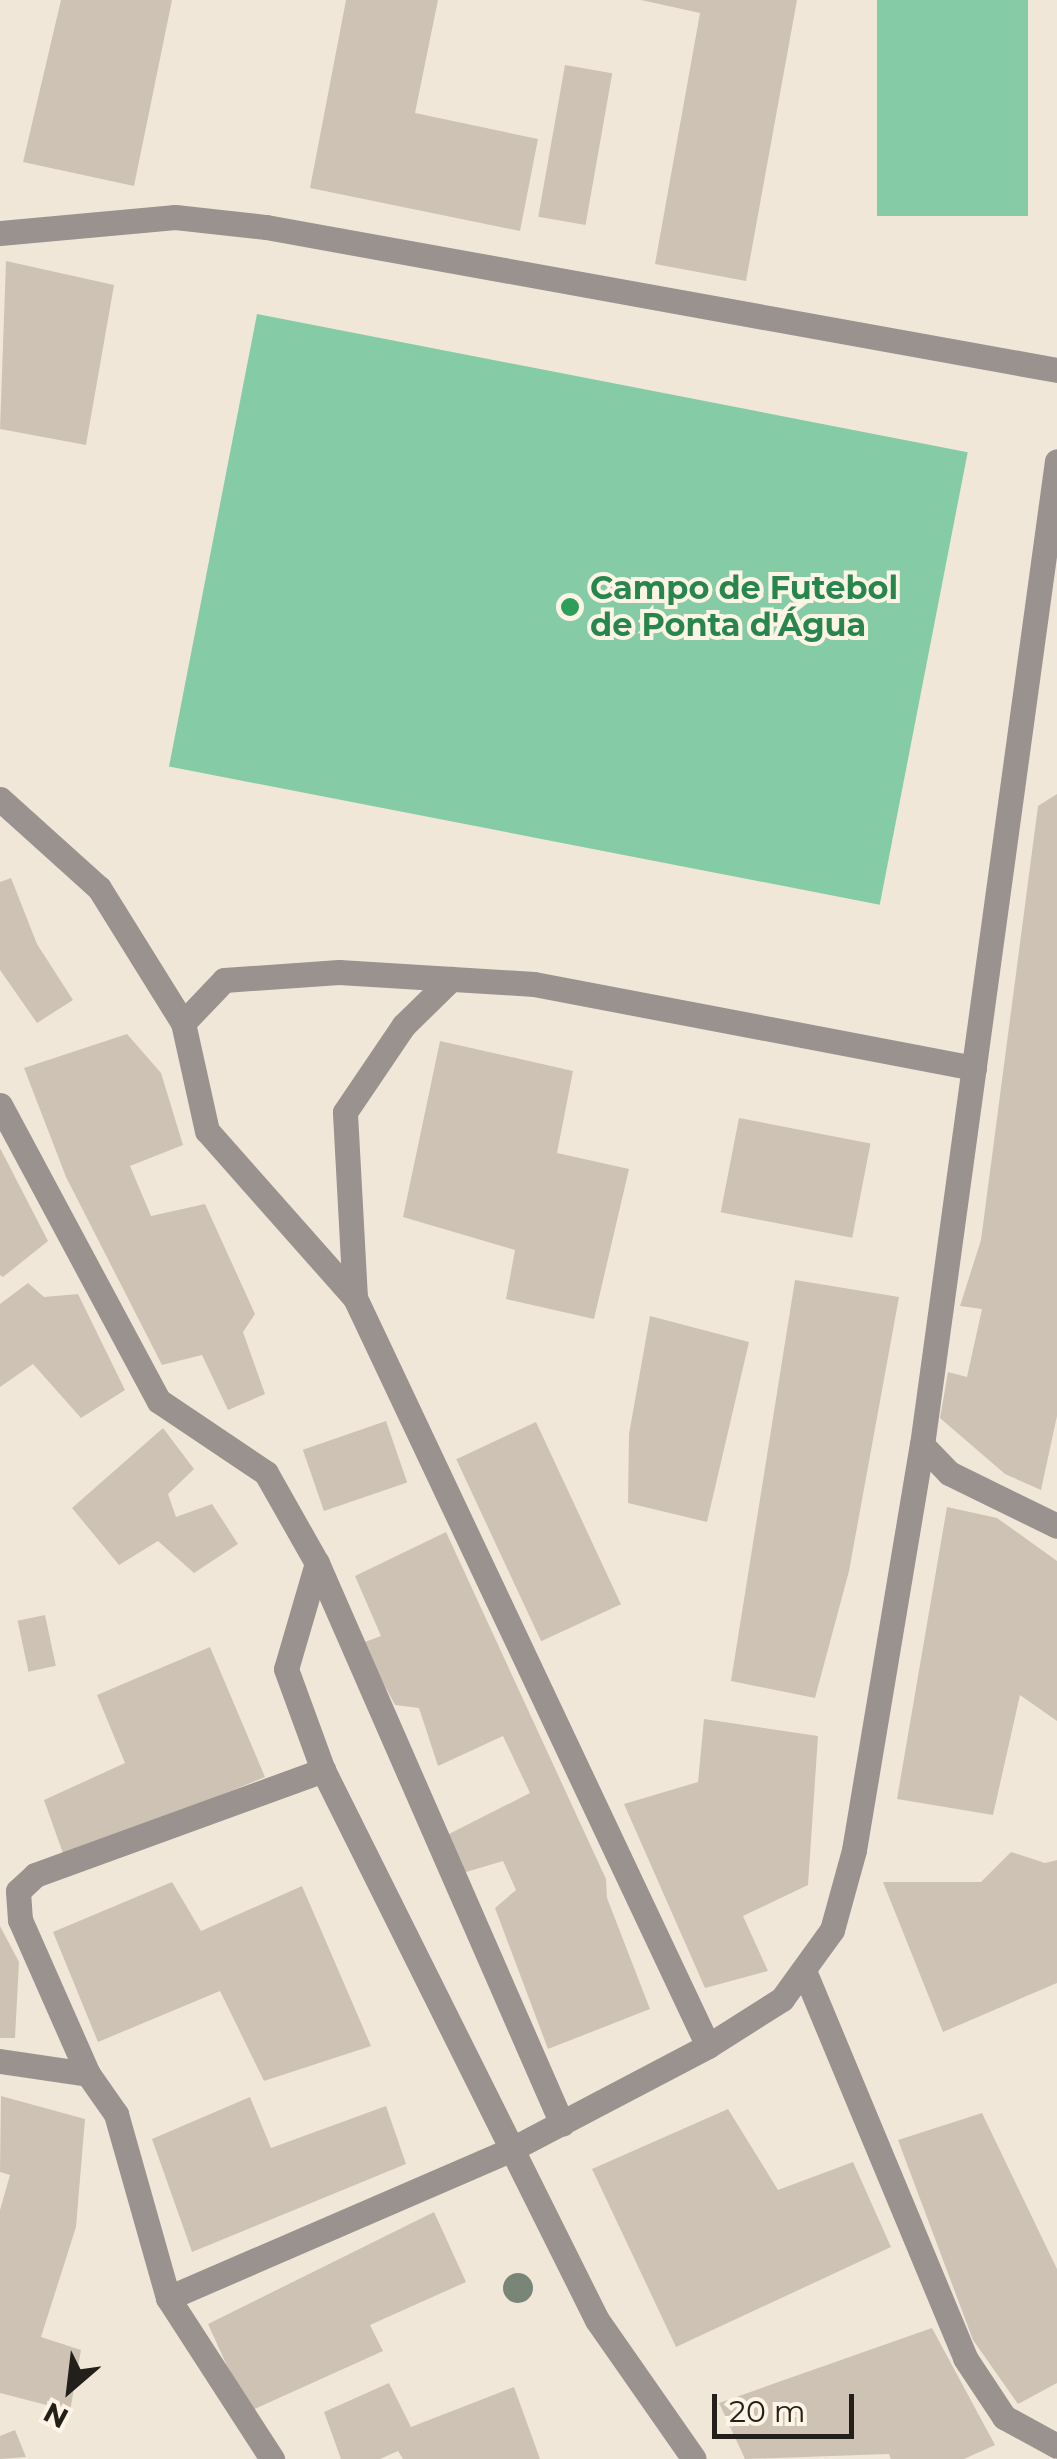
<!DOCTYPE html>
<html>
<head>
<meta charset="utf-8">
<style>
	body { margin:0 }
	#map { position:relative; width:1057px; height:2459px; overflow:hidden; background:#f1e7d9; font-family:Montserrat,sans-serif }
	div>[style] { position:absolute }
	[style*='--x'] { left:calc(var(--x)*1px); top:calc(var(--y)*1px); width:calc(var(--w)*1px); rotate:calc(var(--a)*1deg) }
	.green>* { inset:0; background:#85cba6; transform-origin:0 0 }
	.building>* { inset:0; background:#cec2b5; transform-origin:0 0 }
	.minor>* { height:25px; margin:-12.5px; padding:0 12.5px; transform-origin:12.5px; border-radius:12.5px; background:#9a928f }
	.trees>* { width:30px; height:30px; margin:-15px; border-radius:50%; background:#798677 }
	.dots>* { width:28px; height:28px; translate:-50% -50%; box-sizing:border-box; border:5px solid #fef4e6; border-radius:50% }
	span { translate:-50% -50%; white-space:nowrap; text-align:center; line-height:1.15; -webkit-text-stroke:8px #fef4e6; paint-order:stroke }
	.leisure-label { font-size:32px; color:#27864d; font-weight:700 }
	.left { translate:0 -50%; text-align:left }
	.north { position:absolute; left:20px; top:2339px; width:100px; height:100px; -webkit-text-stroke:8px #fef4e6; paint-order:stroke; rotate:208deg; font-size:28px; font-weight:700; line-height:40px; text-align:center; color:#231f1a }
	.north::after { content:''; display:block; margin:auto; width:35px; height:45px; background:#231f1a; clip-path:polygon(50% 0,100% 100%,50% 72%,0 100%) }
	.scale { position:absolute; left:712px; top:2394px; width:142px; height:45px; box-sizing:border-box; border:5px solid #231f1a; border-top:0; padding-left:12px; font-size:30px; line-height:35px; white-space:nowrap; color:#231f1a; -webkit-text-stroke:8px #fef4e6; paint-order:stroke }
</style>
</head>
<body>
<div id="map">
	<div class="green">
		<div style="left:877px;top:0;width:151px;height:216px"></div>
		<div style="left:257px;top:314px;width:724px;height:461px;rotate:11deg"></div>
	</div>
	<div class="building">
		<div style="clip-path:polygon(61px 0,172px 0,134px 186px,23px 162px)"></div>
		<div style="clip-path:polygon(346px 0,438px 0,415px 113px,538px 139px,520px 231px,310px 188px)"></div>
		<div style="clip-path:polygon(641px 0,797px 0,746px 281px,655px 264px,700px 13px)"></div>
		<div style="left:565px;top:65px;width:48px;height:154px;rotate:10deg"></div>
		<div style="clip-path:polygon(6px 261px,114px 285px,86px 445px,0 429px)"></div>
		<div style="clip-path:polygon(1057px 794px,1057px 1416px,1041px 1490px,1005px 1474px,940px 1418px,948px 1372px,967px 1377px,982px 1309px,960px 1306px,981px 1240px,1038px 806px)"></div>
		<div style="clip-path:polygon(11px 878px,37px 944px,73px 1000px,37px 1023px,0 970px,0 882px)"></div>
		<div style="clip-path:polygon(127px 1034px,161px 1073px,183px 1145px,130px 1166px,151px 1216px,205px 1204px,255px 1314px,243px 1332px,265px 1394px,228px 1410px,202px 1355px,162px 1365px,66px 1177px,24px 1068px)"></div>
		<div style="clip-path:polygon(440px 1041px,573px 1071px,557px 1153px,629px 1169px,594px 1319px,506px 1299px,515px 1250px,403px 1217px)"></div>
		<div style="left:739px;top:1118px;width:134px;height:96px;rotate:11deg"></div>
		<div style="clip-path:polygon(0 1148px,48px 1241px,3px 1277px,0 1275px)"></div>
		<div style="clip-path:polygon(795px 1280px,899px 1297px,849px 1571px,815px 1698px,731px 1681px)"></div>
		<div style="clip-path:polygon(28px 1283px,44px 1297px,78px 1294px,125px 1390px,81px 1418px,33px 1364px,0 1387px,0 1304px)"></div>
		<div style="clip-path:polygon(650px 1316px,749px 1342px,707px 1522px,628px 1503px,629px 1434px)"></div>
		<div style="left:386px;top:1421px;width:65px;height:88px;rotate:71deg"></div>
		<div style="left:536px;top:1422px;width:201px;height:88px;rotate:65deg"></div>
		<div style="clip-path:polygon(163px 1428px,194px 1469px,168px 1494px,176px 1517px,212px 1504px,238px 1544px,194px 1573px,158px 1541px,119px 1565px,72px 1508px)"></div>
		<div style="clip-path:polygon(947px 1507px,997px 1518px,1057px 1561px,1057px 1721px,1020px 1695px,993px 1815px,897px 1799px)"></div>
		<div style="clip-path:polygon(446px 1532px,606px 1879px,607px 1898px,650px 2009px,548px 2049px,495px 1908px,516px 1890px,503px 1861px,456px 1875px,447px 1835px,530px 1793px,503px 1736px,438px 1766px,419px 1708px,395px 1705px,362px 1643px,381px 1636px,355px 1576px)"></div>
		<div style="left:45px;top:1615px;width:52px;height:28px;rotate:78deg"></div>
		<div style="clip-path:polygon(210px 1647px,265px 1777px,65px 1859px,44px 1800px,125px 1763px,97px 1695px)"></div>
		<div style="clip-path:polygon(704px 1719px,818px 1736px,808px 1885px,743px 1916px,768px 1971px,705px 1988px,624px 1804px,698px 1782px)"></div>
		<div style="clip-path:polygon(1011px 1852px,1045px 1863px,1057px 1860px,1057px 1983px,943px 2032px,883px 1882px,981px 1882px)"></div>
		<div style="clip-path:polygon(172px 1882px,201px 1931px,302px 1886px,371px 2046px,264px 2081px,220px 1991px,98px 2042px,53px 1932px)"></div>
		<div style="clip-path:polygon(0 1926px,19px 1962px,15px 2038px,0 2038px)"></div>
		<div style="clip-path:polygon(1px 2096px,85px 2119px,76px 2227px,41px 2337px,81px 2350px,70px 2411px,0 2393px,0 2210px,10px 2175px,0 2172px)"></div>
		<div style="clip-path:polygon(250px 2097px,271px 2148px,386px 2106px,406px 2164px,192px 2252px,152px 2139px)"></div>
		<div style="clip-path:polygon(728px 2109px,778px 2190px,853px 2162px,891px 2247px,676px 2347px,592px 2169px)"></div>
		<div style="clip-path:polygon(982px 2113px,1057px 2269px,1057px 2383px,1018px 2404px,973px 2340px,898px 2140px)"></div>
		<div style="clip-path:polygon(434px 2212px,466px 2282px,370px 2325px,383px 2351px,248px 2412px,208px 2324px)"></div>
		<div style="clip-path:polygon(932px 2328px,995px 2445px,964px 2459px,891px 2459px,889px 2454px,745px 2459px,719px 2403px)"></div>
		<div style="clip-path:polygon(389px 2383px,411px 2427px,514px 2387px,540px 2459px,403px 2459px,398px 2451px,380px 2459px,341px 2459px,324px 2412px)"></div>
		<div style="clip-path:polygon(15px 2430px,26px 2457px,0 2459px,0 2436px)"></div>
	</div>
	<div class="minor">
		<div style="--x:0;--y:233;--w:176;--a:-5.2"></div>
		<div style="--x:175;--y:217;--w:92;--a:6.3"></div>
		<div style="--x:266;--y:227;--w:804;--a:10.25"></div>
		<div style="--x:0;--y:799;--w:133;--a:42"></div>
		<div style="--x:99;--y:888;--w:159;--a:58.1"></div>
		<div style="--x:0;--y:1105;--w:336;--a:61.8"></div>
		<div style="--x:159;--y:1401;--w:129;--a:33.9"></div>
		<div style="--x:266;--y:1473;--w:103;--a:60.5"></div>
		<div style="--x:317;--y:1563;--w:612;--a:66.41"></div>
		<div style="--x:355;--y:1298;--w:186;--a:-93.1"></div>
		<div style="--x:345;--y:1112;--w:105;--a:-55.9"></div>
		<div style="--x:404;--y:1025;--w:66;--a:-44.4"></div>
		<div style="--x:922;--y:1445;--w:39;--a:46"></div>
		<div style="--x:949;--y:1473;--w:120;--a:26.1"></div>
		<div style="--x:317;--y:1563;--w:110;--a:106.3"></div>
		<div style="--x:286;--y:1669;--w:108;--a:69.9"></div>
		<div style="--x:323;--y:1770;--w:614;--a:63.52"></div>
		<div style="--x:597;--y:2320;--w:169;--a:55.1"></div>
		<div style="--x:805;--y:1973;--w:417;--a:67.4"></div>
		<div style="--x:965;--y:2358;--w:71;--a:56.5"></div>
		<div style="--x:1004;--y:2417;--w:60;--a:28.7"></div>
		<div style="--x:708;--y:2046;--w:827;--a:-115.26"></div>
		<div style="--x:355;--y:1298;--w:223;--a:-131.5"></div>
		<div style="--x:207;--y:1131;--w:111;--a:-102.5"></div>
		<div style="--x:183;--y:1023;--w:59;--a:-46.4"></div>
		<div style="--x:224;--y:980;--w:115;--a:-4"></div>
		<div style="--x:339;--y:972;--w:195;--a:3.5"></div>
		<div style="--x:534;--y:984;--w:448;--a:10.8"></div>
		<div style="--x:0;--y:2061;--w:89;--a:8.4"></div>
		<div style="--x:88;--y:2074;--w:49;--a:55"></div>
		<div style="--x:116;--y:2114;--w:191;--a:74.2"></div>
		<div style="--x:168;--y:2298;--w:192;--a:57.1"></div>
		<div style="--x:88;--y:2074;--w:168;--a:-113.8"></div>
		<div style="--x:20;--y:1920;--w:29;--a:-94"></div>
		<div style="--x:18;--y:1891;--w:23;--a:-43"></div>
		<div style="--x:35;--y:1875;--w:307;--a:-20"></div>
		<div style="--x:168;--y:2298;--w:373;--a:-23.4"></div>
		<div style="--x:510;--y:2150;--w:224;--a:-27.7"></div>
		<div style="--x:708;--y:2046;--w:88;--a:-32.4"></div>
		<div style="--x:782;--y:1999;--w:85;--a:-54.1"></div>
		<div style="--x:832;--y:1930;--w:83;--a:-74.6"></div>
		<div style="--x:854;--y:1850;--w:411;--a:-80.5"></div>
		<div style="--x:922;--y:1445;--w:993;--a:-82.19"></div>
	</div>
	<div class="trees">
		<div style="left:518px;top:2288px"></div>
	</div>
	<div class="dots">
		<div style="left:570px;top:607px;background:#2e9e5b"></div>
	</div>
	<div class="leisure-label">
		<span class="left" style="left:590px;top:607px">Campo de Futebol<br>de Ponta d'Água</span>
	</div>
	<div class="north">N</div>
	<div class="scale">20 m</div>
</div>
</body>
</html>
